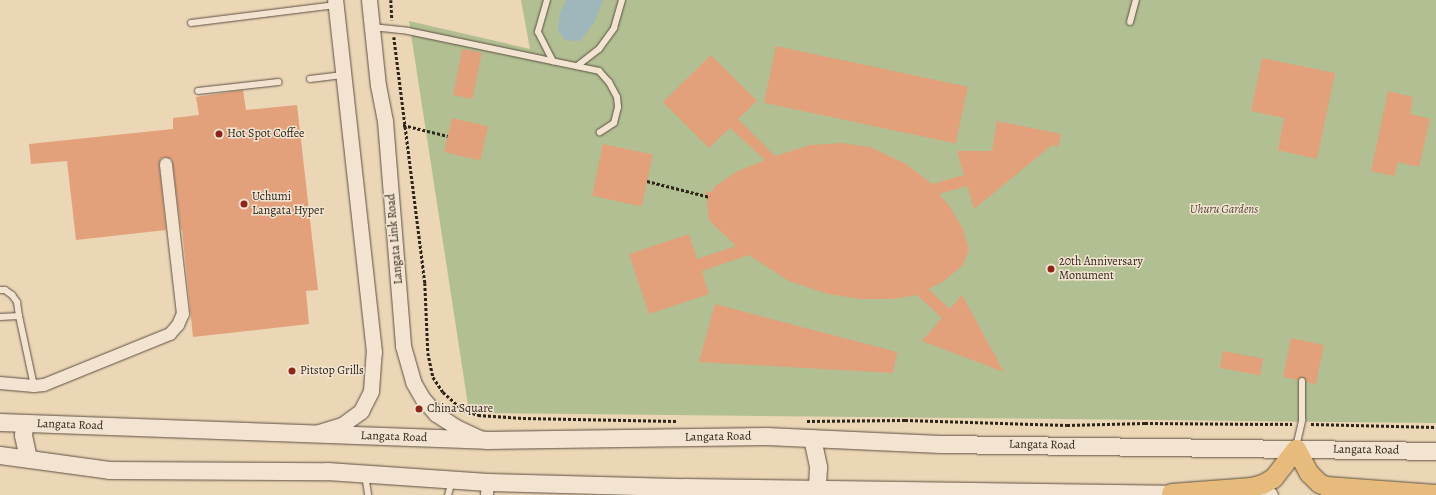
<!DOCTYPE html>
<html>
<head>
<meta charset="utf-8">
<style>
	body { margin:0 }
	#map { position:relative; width:1436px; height:495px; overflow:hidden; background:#ebd6b6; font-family:Alegreya,serif }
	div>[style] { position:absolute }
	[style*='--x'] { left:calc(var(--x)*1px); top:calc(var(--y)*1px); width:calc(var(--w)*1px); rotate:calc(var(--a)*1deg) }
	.green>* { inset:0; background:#b1bf92 }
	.water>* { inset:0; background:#9fb6ba }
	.building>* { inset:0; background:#e2a17b; transform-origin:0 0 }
	.path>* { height:2.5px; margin-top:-1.25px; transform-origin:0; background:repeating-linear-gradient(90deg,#2d241a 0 3px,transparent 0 5px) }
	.roads { filter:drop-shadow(0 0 1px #5c5041) drop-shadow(0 0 1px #5c5041) }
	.service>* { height:6px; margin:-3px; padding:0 3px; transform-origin:3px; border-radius:3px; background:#f2e4d0 }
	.minor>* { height:12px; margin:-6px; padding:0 6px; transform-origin:6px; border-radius:6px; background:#f2e4d0 }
	.tertiary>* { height:15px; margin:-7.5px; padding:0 7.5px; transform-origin:7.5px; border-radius:7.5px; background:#f2e4d0 }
	.secondary>* { height:17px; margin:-8.5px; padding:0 8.5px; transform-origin:8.5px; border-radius:8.5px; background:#f2e4d0 }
	.primary>* { height:19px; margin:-9.5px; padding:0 9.5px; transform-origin:9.5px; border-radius:9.5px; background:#e6bb7b }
	.dots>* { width:11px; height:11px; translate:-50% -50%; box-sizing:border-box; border:2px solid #f2e4d0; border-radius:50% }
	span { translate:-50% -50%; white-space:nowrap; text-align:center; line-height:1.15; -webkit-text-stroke:3px #f2e4d0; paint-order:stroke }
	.poi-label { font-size:12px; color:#2d241a }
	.left { translate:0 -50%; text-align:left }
	.park-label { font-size:12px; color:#4e4b38; font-style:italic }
	.street-label { font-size:12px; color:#2d241a }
</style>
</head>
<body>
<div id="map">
	<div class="green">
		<div style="clip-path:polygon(521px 0,1436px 0,1436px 423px,481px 413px,468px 405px,409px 21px,530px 49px)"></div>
	</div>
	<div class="water">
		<div style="clip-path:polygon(567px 0,603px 0,595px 21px,580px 41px,565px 40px,558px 31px,560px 12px)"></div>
	</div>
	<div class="building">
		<div style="left:776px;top:46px;width:196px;height:58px;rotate:12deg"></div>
		<div style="left:462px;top:49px;width:20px;height:47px;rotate:11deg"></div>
		<div style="clip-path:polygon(711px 55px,757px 101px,738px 119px,775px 156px,810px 145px,841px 143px,870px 147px,906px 164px,932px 184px,964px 175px,957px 151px,992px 151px,997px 121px,1061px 134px,1058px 147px,1052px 145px,974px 209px,967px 186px,939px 194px,950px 207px,962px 227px,969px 249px,963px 265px,944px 281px,928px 289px,950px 309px,962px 295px,1004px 372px,922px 341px,942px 318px,917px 295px,892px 299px,859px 299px,828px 294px,789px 281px,749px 255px,702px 271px,709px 294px,649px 314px,629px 254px,689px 234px,697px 259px,736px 246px,709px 220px,706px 191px,712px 192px,715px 186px,738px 171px,765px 160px,730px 128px,709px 148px,663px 102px)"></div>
		<div style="clip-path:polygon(1262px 58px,1335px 73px,1317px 159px,1278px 150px,1284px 118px,1251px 111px)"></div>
		<div style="clip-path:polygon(243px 90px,246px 110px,297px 105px,318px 290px,306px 291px,309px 324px,193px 337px,182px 229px,181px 229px,172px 159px,165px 157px,161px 158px,159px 164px,166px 230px,76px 240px,67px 161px,31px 164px,29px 144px,173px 129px,173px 118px,199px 115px,196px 97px)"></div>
		<div style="clip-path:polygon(1388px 91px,1413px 97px,1410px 114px,1430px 119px,1419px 167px,1398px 162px,1394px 176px,1371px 171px)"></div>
		<div style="left:452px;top:118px;width:37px;height:35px;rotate:13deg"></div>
		<div style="left:603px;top:144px;width:51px;height:53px;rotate:12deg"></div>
		<div style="clip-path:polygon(715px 304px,897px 352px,893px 373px,699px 362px)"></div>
		<div style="clip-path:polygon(1291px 338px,1324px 345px,1316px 384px,1306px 382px,1302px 377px,1298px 380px,1283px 377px)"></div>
		<div style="left:1223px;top:351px;width:41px;height:17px;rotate:11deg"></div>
	</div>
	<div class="path">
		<div style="--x:391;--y:0;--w:20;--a:87"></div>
		<div style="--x:394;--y:37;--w:248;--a:82.8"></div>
		<div style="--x:425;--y:283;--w:70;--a:87.5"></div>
		<div style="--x:428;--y:353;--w:25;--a:78"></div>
		<div style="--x:433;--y:377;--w:18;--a:56"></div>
		<div style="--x:443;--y:392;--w:27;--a:42"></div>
		<div style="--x:463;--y:410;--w:16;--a:18"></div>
		<div style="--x:478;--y:415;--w:45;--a:3.8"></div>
		<div style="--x:523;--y:418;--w:153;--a:1.1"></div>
		<div style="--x:403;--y:125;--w:46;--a:13.7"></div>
		<div style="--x:647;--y:181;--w:65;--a:14.3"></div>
		<div style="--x:807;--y:421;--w:98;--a:-0.6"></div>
		<div style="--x:905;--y:420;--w:162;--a:1.8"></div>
		<div style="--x:1067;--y:425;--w:78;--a:-1.5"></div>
		<div style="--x:1145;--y:423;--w:147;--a:0.4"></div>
		<div style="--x:1311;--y:424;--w:125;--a:1.4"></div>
	</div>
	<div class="roads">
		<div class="service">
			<div style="--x:547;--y:0;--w:33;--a:106"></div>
			<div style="--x:538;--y:32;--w:33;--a:63"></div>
			<div style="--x:1130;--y:22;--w:23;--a:-75"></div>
			<div style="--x:191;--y:23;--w:146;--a:-7.1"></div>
			<div style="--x:372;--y:27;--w:36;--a:6"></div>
			<div style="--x:408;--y:31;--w:195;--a:11.8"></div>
			<div style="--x:599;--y:71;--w:15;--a:48"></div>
			<div style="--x:609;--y:82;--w:17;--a:62"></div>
			<div style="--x:617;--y:97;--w:10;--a:84"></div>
			<div style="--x:618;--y:107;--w:16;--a:104"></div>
			<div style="--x:614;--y:123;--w:17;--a:147"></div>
			<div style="--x:577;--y:66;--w:28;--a:-38"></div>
			<div style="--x:599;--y:49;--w:26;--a:-54"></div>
			<div style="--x:614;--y:28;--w:29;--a:-74"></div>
			<div style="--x:310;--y:79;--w:33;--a:-7"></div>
			<div style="--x:198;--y:91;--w:81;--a:-6.4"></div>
			<div style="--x:0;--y:290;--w:5;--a:0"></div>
			<div style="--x:5;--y:290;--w:9;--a:36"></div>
			<div style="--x:12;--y:295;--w:9;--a:54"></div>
			<div style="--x:17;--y:302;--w:14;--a:82"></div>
			<div style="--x:19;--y:316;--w:19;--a:177"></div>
			<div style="--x:19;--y:316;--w:72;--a:77.9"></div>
			<div style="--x:1296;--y:447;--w:28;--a:-77"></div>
			<div style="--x:1302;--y:420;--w:39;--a:-90"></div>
			<div style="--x:365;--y:475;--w:20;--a:81"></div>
			<div style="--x:448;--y:495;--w:15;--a:-74"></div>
		</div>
		<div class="minor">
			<div style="--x:0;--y:383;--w:34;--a:5"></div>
			<div style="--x:34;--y:386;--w:10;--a:-6"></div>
			<div style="--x:44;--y:385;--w:136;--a:-22"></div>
			<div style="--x:170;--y:334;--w:12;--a:-48"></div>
			<div style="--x:178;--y:325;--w:12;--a:-66"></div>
			<div style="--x:183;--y:314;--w:151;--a:-96.5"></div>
			<div style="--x:487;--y:495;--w:13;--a:-86"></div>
		</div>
		<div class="tertiary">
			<div style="--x:369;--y:0;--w:85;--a:84"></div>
			<div style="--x:378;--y:85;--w:37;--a:79"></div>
			<div style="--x:385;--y:121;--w:226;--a:85.4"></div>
			<div style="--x:403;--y:346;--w:37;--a:74"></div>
			<div style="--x:413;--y:382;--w:20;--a:60"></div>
			<div style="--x:423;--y:399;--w:20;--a:49"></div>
			<div style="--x:436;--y:414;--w:24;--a:33"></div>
			<div style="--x:456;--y:427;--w:29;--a:25"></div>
			<div style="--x:319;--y:432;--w:24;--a:-17"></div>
			<div style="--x:342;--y:425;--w:24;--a:-36"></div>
			<div style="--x:361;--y:411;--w:22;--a:-63"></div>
			<div style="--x:371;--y:391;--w:39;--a:-86"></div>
			<div style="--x:374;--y:352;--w:354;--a:-96.3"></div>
		</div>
		<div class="secondary">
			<div style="--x:0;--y:422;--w:486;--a:2.1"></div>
			<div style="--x:486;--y:440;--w:280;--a:-0.8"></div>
			<div style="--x:766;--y:436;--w:174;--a:2.6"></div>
			<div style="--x:940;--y:444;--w:496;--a:0.8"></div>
			<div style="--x:27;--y:424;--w:4;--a:135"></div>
			<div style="--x:24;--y:427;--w:8;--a:97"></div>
			<div style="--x:23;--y:435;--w:24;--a:78"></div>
			<div style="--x:812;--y:438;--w:30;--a:78"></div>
			<div style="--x:818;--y:467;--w:22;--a:93"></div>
			<div style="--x:0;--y:455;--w:110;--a:7.8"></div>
			<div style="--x:109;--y:470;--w:218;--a:0.3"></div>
			<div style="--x:327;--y:471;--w:161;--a:3.9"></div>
			<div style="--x:488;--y:482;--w:196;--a:1.5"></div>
			<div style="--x:684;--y:487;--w:501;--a:0.8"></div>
			<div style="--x:1235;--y:494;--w:34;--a:2"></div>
		</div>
		<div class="primary">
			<div style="--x:1171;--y:493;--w:80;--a:-4.3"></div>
			<div style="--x:1251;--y:487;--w:11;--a:-15"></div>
			<div style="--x:1262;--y:484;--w:13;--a:-29"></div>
			<div style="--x:1273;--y:478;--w:37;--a:-52"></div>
			<div style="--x:1296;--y:449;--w:27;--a:62"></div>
			<div style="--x:1309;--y:473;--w:14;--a:45"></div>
			<div style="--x:1319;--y:483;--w:8;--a:23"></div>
			<div style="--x:1326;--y:486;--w:110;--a:4.2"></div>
		</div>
	</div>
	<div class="dots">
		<div style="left:219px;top:134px;background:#8f2418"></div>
		<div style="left:244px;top:204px;background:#8f2418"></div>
		<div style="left:1051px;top:269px;background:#8f2418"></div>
		<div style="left:292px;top:371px;background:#8f2418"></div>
		<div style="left:419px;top:409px;background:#8f2418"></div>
	</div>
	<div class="poi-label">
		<span class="left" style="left:227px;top:134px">Hot Spot Coffee</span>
		<span class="left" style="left:252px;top:204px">Uchumi<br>Langata Hyper</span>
		<span class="left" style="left:1059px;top:269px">20th Anniversary<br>Monument</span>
		<span class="left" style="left:300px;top:371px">Pitstop Grills</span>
		<span class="left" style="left:427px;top:409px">China Square</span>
	</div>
	<div class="park-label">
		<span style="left:1224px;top:210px">Uhuru Gardens</span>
	</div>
	<div class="street-label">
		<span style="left:395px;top:239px;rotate:-95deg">Langata Link Road</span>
		<span style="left:70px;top:425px;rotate:2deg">Langata Road</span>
		<span style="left:394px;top:437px;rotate:2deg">Langata Road</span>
		<span style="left:718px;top:437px;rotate:-1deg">Langata Road</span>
		<span style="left:1042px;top:445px;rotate:1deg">Langata Road</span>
		<span style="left:1366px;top:450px;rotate:1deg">Langata Road</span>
	</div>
</div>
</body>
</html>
